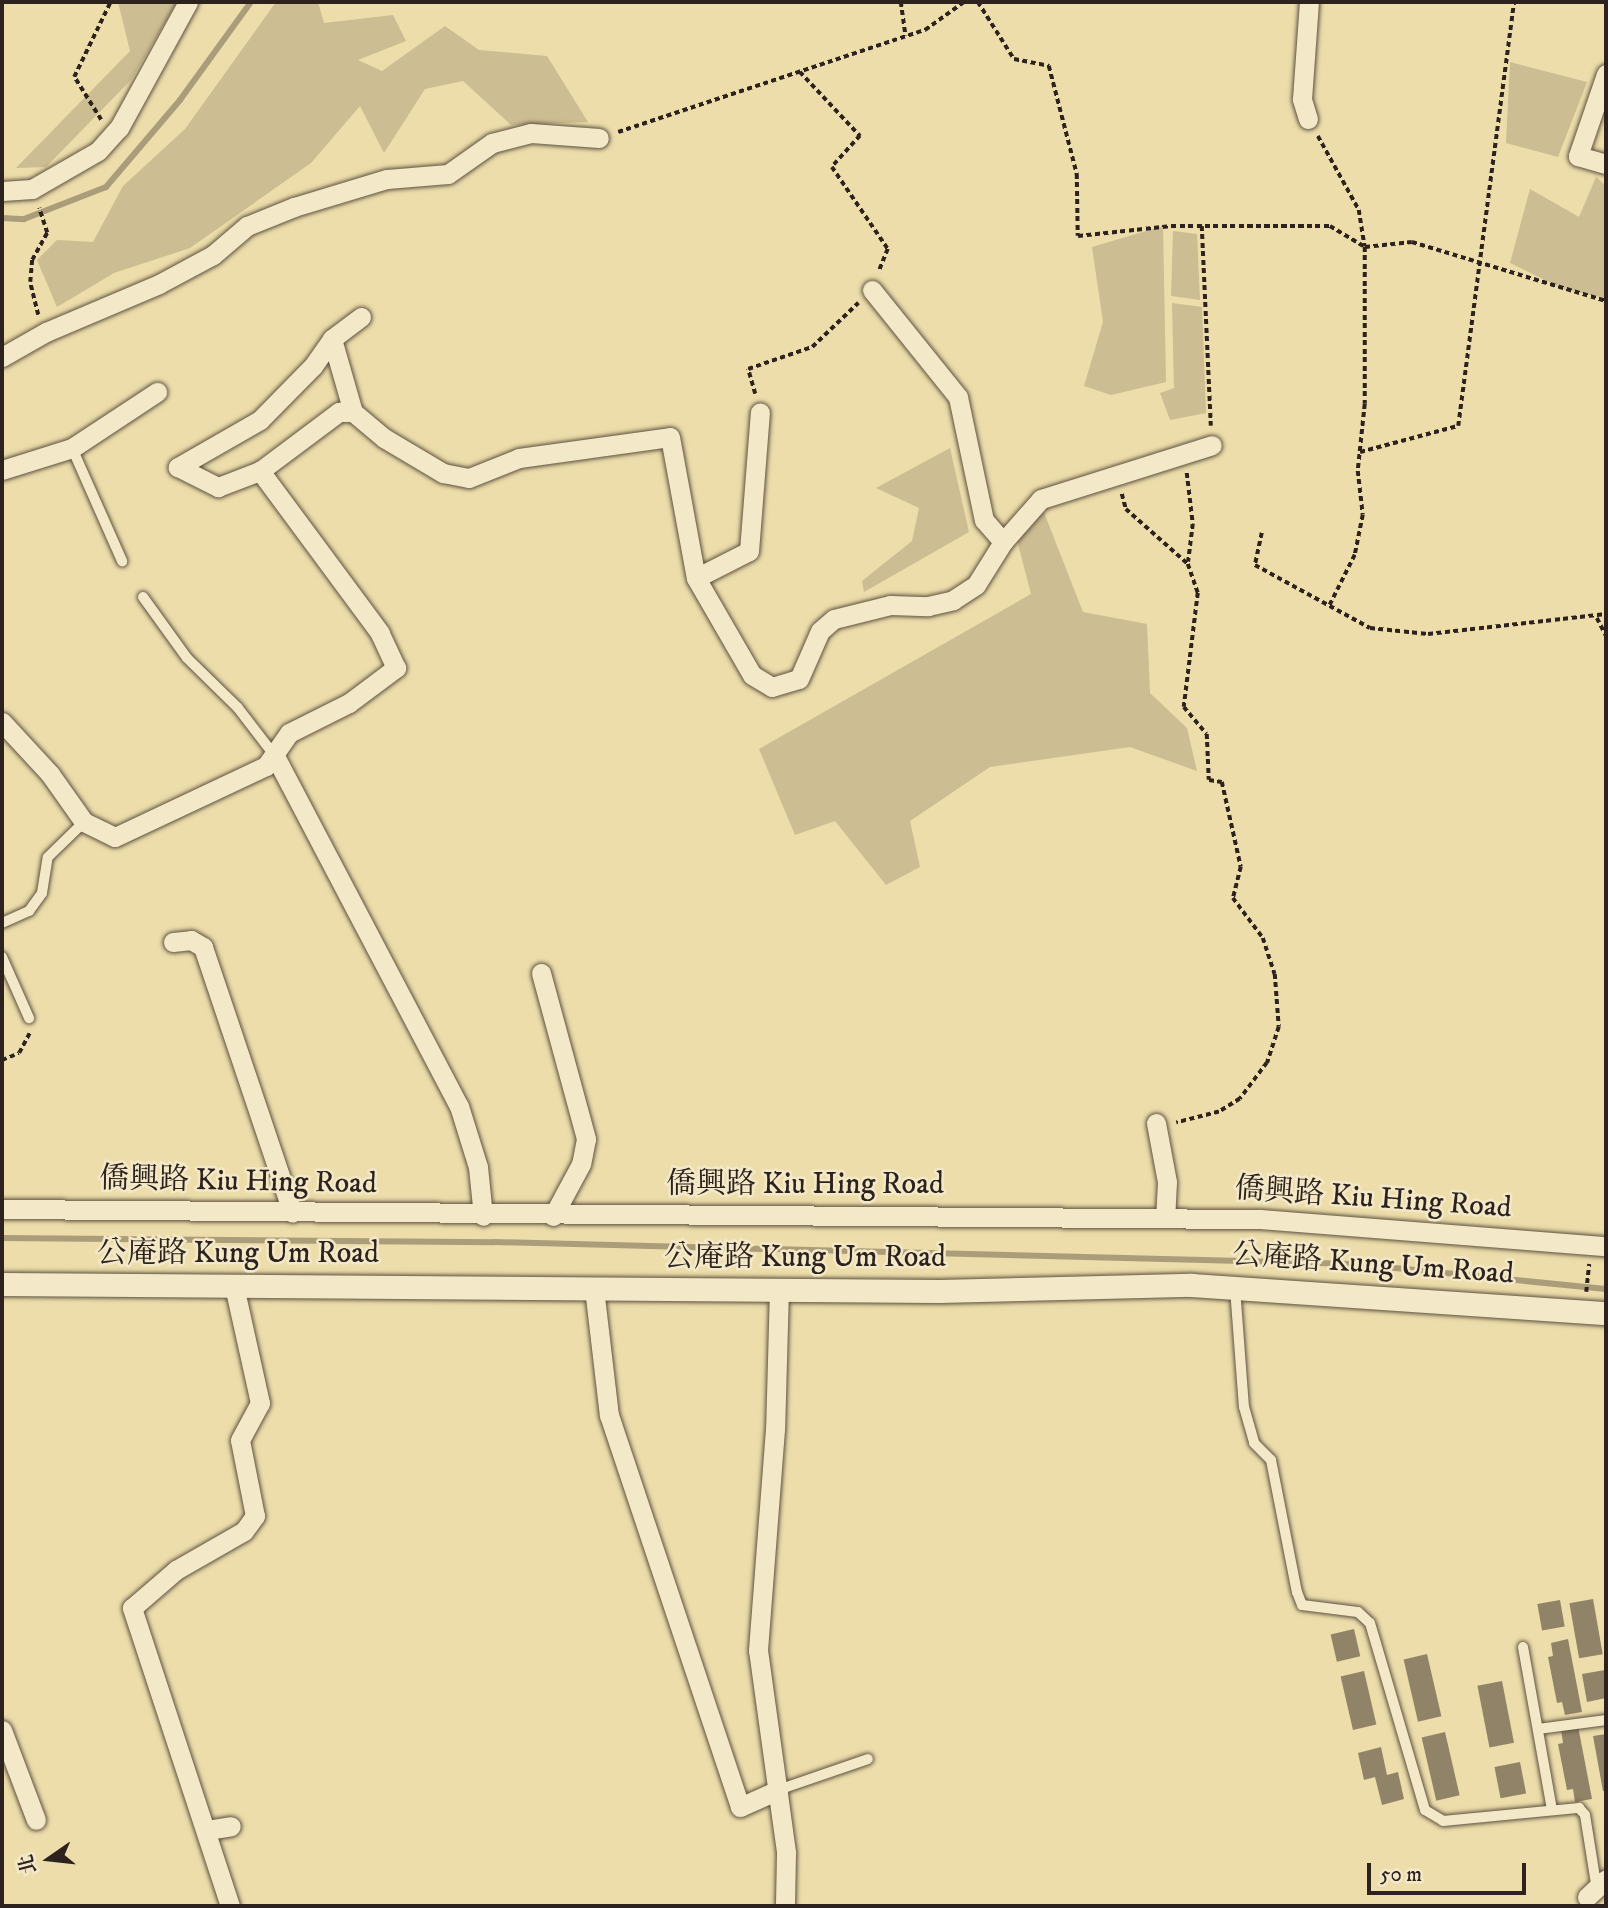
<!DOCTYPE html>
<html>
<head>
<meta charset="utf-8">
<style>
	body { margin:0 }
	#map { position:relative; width:1608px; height:1908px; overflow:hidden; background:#ecddaa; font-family:"IM FELL DW Pica","Noto Serif TC",serif }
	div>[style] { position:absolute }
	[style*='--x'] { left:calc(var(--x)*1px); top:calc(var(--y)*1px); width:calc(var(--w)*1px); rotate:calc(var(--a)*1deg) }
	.green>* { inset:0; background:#ccbd92 }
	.stream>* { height:6px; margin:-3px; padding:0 3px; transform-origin:3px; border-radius:3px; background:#ab9d7a }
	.building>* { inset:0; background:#918367; transform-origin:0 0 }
	.path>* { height:3.5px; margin-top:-1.75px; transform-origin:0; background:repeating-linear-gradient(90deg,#2e221e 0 5px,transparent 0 8.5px) }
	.roads { filter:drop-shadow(0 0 2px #5e5141) drop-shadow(0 0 2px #5e5141) }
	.service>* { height:10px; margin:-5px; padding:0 5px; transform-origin:5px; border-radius:5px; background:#f3e9c8 }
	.minor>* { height:19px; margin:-9.5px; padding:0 9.5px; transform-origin:9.5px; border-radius:9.5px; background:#f3e9c8 }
	.tertiary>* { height:23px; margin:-11.5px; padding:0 11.5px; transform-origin:11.5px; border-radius:11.5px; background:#f3e9c8 }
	span { translate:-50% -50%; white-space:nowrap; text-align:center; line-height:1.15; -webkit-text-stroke:5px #f3e9c8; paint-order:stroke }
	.street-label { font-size:30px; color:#2e221e }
	.frame { position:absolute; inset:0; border:4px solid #2e221e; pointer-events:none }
	.north { position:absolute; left:14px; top:1824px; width:70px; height:70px; -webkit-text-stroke:5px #f3e9c8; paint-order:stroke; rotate:256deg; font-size:19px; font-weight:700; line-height:28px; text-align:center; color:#2e221e }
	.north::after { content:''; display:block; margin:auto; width:24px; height:32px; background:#2e221e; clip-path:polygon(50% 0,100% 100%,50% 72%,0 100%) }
	.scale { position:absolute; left:1367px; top:1863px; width:159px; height:32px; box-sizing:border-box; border:4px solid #2e221e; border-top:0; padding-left:9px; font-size:21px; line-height:24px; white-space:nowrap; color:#2e221e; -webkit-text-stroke:5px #f3e9c8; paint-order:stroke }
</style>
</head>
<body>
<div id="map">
	<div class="green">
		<div style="clip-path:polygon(118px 2px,177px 2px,131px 80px,46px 167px,16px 168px,130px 51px)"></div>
		<div style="clip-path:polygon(276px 2px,318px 2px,324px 23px,393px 15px,406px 41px,358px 60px,382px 71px,445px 26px,479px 50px,547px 56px,588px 122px,511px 125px,463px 81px,425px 89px,384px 153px,360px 106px,311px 163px,190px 248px,114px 273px,57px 307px,37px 260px,57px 240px,93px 242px,123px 186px,185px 129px)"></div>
		<div style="clip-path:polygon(1510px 62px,1587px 82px,1558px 157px,1506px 143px)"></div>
		<div style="clip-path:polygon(1596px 177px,1606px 186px,1605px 298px,1563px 289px,1510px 263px,1530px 189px,1579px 217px)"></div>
		<div style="clip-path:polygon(1163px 226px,1166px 382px,1111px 395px,1084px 386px,1103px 322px,1092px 247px)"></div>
		<div style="clip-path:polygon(1173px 231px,1197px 234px,1200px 300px,1171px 296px)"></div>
		<div style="clip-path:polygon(1172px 303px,1202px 307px,1206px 413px,1170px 420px,1160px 393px,1174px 388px)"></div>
		<div style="clip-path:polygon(950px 448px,969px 532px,864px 592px,862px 581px,912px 541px,919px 508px,876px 488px)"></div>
		<div style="clip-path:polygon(1043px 510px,1083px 612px,1147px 624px,1150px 693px,1187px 728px,1197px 771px,1130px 747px,990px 767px,910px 821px,920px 867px,886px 885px,835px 821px,795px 835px,759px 749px,1031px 594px,1017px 540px)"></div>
	</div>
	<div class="stream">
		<div style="--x:2;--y:218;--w:22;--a:3"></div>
		<div style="--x:24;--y:219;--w:88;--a:-21.3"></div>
		<div style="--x:106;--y:187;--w:114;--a:-49.6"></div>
		<div style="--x:180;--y:100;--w:121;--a:-54.1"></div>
		<div style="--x:2;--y:1238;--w:492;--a:0.5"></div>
		<div style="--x:494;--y:1242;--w:861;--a:1.46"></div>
		<div style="--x:1355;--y:1264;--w:252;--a:5.7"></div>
	</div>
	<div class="building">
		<div style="left:1593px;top:1599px;width:56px;height:24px;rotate:80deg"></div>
		<div style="left:1560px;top:1600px;width:27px;height:23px;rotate:80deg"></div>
		<div style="left:1354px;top:1629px;width:28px;height:24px;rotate:77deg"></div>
		<div style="clip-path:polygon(1568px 1639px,1582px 1712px,1565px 1715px,1562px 1702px,1557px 1703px,1548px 1657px,1553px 1656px,1551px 1643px)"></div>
		<div style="left:1427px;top:1654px;width:64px;height:24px;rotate:77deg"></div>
		<div style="clip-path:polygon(1605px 1670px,1606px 1698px,1587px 1702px,1582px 1674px)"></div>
		<div style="left:1364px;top:1671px;width:55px;height:24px;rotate:77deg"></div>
		<div style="left:1502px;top:1681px;width:63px;height:25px;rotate:79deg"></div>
		<div style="clip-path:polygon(1578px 1726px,1592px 1799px,1575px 1802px,1573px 1789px,1567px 1790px,1558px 1744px,1563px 1743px,1561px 1729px)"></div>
		<div style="left:1445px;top:1732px;width:65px;height:24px;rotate:77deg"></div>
		<div style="clip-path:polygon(1606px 1734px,1606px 1791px,1603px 1791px,1593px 1736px)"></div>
		<div style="clip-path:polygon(1381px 1747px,1387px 1775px,1398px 1772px,1404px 1799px,1382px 1805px,1375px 1777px,1364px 1780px,1358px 1753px)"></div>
		<div style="left:1520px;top:1762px;width:32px;height:26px;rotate:79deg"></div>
	</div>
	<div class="path">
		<div style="--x:901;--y:2;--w:34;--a:82"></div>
		<div style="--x:978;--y:2;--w:67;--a:57.7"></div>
		<div style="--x:1014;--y:59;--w:36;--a:11"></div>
		<div style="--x:1049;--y:66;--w:112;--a:75.5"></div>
		<div style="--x:1077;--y:174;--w:62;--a:89.1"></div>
		<div style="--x:1078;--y:236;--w:94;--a:-6.1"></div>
		<div style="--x:1171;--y:226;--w:159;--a:0"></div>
		<div style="--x:1330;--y:226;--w:41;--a:31"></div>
		<div style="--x:1365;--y:247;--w:47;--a:-6.1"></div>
		<div style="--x:1412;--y:242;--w:203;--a:16.9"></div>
		<div style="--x:800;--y:72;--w:88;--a:46.8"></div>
		<div style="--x:860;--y:136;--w:42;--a:132.1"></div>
		<div style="--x:832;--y:167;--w:99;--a:55.7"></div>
		<div style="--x:888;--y:249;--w:24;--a:112"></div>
		<div style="--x:101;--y:120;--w:51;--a:-122.1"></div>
		<div style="--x:74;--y:77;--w:82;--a:-64.1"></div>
		<div style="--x:110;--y:3;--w:5;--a:-169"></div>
		<div style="--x:618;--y:132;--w:324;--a:-18.4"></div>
		<div style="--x:925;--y:30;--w:48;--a:-35.7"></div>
		<div style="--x:1318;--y:136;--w:85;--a:61"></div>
		<div style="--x:1359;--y:210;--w:37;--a:81"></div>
		<div style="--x:1365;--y:247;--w:157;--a:90"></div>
		<div style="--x:1365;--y:404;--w:67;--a:96"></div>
		<div style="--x:1358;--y:471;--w:44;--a:83.5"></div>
		<div style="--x:1363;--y:515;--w:41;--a:101.3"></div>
		<div style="--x:1355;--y:555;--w:56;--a:116.6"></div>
		<div style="--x:1202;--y:226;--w:200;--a:87.4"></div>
		<div style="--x:38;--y:315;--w:34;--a:-104"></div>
		<div style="--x:30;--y:282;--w:22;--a:-85"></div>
		<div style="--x:32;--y:260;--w:31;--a:-61"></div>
		<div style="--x:47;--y:233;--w:26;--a:-108"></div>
		<div style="--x:755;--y:394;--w:26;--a:-106"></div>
		<div style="--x:748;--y:369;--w:68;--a:-19"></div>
		<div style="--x:812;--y:347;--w:64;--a:-43.7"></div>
		<div style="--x:1360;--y:452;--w:101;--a:-14.9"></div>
		<div style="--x:1458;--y:426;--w:428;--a:-82.5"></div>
		<div style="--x:1187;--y:473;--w:51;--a:83.3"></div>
		<div style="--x:1193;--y:524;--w:38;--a:97"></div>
		<div style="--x:1122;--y:494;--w:16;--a:75"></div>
		<div style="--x:1126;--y:509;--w:83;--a:41.6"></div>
		<div style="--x:1188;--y:564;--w:31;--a:71"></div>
		<div style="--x:1198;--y:593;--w:115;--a:97"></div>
		<div style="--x:1184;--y:707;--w:35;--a:50"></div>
		<div style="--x:1207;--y:734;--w:46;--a:87.5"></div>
		<div style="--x:1209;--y:780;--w:13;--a:9"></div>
		<div style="--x:1222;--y:782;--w:87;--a:77.4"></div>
		<div style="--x:1241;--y:867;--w:32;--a:104"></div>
		<div style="--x:1233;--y:898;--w:50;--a:53.1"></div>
		<div style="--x:1263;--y:938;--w:38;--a:72"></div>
		<div style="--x:1275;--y:974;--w:53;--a:85.7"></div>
		<div style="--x:1279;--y:1027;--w:38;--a:108"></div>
		<div style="--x:1267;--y:1063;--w:45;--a:126.9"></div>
		<div style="--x:1240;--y:1099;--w:25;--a:148"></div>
		<div style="--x:1219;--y:1112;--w:44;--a:165.7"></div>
		<div style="--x:1262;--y:533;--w:33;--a:102"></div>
		<div style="--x:1255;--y:565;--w:131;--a:28.7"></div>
		<div style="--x:1370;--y:628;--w:58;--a:5.9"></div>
		<div style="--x:1428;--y:634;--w:179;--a:-6.4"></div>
		<div style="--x:1597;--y:618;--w:20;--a:63"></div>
		<div style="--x:2;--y:1060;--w:18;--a:-22"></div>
		<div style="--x:19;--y:1053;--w:24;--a:-62"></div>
		<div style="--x:1586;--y:1292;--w:28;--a:-84"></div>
	</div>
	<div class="roads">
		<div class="service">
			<div style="--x:72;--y:448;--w:124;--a:66.1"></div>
			<div style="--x:143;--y:597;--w:75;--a:54.2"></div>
			<div style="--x:187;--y:658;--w:71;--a:44.4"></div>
			<div style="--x:238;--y:708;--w:61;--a:52.4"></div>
			<div style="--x:2;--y:923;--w:30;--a:-24"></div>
			<div style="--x:29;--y:911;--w:22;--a:-54"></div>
			<div style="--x:42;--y:893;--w:36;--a:-81"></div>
			<div style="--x:48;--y:857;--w:50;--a:-44.2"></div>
			<div style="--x:2;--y:957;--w:67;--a:66.1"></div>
			<div style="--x:1235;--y:1288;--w:119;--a:85.7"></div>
			<div style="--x:1244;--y:1407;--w:37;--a:74"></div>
			<div style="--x:1254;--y:1443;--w:24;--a:45"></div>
			<div style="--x:1271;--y:1460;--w:135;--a:78.9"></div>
			<div style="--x:1297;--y:1592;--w:14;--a:69"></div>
			<div style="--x:1302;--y:1605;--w:56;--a:7.1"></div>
			<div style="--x:1358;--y:1612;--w:16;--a:43"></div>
			<div style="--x:1370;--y:1623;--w:195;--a:73.6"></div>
			<div style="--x:1425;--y:1810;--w:21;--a:31"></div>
			<div style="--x:1443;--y:1821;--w:137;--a:-5.5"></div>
			<div style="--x:1579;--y:1808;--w:9;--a:49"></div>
			<div style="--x:1585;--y:1815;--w:70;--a:80.9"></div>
			<div style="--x:1523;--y:1647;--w:165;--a:79.9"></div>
			<div style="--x:1538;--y:1729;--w:69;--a:-7.5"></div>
			<div style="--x:778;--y:1790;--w:95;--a:-19"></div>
		</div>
		<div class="minor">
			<div style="--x:1606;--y:74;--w:87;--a:108.9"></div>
			<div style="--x:1578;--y:156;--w:29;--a:16"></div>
			<div style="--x:1308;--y:119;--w:21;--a:-107"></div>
			<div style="--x:1302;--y:99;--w:97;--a:-85.9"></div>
			<div style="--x:2;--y:191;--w:30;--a:-4"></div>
			<div style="--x:32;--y:189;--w:76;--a:-29.9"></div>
			<div style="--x:98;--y:151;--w:31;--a:-48"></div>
			<div style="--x:119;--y:128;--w:144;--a:-61.3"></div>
			<div style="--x:872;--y:290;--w:137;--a:51.2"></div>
			<div style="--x:958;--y:397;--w:126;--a:78.1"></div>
			<div style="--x:984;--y:520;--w:29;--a:49"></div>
			<div style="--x:361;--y:317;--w:36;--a:143"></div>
			<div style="--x:332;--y:339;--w:33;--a:125"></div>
			<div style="--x:313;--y:366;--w:76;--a:134.5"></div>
			<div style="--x:260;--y:420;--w:95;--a:150.2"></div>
			<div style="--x:178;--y:467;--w:45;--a:26.6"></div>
			<div style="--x:218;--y:487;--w:45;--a:-20.9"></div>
			<div style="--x:260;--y:471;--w:99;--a:-36.8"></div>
			<div style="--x:339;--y:412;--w:14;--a:0"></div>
			<div style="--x:353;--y:412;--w:40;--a:40"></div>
			<div style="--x:384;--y:438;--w:69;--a:30.7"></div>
			<div style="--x:443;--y:473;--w:26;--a:11"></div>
			<div style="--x:469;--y:478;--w:54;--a:-21.8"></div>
			<div style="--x:519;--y:458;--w:152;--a:-7.9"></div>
			<div style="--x:670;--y:437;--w:143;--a:79.6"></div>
			<div style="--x:696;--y:578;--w:112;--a:60"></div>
			<div style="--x:752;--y:675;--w:23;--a:31"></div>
			<div style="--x:772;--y:687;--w:28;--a:-17"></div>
			<div style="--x:799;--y:679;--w:52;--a:-66.4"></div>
			<div style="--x:820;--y:631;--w:18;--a:-41"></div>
			<div style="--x:834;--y:619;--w:58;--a:-14"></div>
			<div style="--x:890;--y:605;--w:38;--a:2"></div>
			<div style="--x:928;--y:606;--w:26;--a:-13"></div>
			<div style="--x:953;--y:600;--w:27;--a:-33"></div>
			<div style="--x:976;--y:585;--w:51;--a:-57.9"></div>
			<div style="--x:1003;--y:542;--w:57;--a:-48.5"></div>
			<div style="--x:1041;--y:499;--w:179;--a:-17.5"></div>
			<div style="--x:332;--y:339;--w:76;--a:74"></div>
			<div style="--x:2;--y:357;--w:51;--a:-29.6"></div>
			<div style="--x:46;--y:332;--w:123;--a:-23"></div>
			<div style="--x:159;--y:284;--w:61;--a:-28.2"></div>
			<div style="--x:213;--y:255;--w:45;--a:-40.5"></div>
			<div style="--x:247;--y:226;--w:51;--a:-22"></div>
			<div style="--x:294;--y:207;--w:97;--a:-16.8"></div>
			<div style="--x:387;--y:179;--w:61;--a:-4.7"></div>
			<div style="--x:448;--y:174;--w:54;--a:-35.2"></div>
			<div style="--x:492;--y:143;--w:40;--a:-14.4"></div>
			<div style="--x:531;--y:133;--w:68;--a:4.2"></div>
			<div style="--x:2;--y:470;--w:73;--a:-17.4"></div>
			<div style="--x:72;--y:448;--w:102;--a:-33.4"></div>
			<div style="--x:696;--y:578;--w:59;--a:-27"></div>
			<div style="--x:749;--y:551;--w:139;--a:-85.5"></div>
			<div style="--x:2;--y:722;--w:71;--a:47.3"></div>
			<div style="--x:50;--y:774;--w:59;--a:54.7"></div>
			<div style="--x:84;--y:822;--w:34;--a:26"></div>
			<div style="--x:115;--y:837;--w:167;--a:-25.2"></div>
			<div style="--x:266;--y:766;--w:40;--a:-55.1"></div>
			<div style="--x:289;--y:733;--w:67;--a:-26.6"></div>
			<div style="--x:349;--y:703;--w:59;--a:-36.7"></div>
			<div style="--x:396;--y:668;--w:38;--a:-115"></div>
			<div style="--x:380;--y:633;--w:202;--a:-126.5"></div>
			<div style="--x:275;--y:756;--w:395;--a:62.3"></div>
			<div style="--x:459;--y:1106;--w:64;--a:72.7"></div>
			<div style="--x:478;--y:1167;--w:49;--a:84.2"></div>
			<div style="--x:173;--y:942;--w:18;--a:-6"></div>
			<div style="--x:191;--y:940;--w:14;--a:30"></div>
			<div style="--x:203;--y:947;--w:280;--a:71.4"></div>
			<div style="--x:541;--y:973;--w:172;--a:74.8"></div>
			<div style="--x:586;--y:1139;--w:25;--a:101"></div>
			<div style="--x:581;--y:1164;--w:59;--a:118.3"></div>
			<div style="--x:1156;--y:1123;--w:60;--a:79.4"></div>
			<div style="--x:1167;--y:1182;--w:36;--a:93"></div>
			<div style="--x:2;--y:1209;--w:1258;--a:0.46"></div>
			<div style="--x:1260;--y:1219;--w:347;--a:4.5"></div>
			<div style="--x:594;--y:1288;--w:128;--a:83.3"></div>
			<div style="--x:609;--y:1415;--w:413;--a:71.5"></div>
			<div style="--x:740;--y:1807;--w:42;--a:-24.1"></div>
			<div style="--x:779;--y:1289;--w:140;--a:91.6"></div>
			<div style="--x:775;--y:1429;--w:222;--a:94.4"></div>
			<div style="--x:758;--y:1650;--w:205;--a:82.1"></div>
			<div style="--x:786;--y:1853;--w:53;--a:91.1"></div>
			<div style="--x:2;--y:1730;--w:96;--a:69.3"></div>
			<div style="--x:207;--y:1830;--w:24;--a:-9"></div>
			<div style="--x:1587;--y:1897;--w:26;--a:-43"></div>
			<div style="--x:230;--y:1906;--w:314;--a:-108.2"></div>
			<div style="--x:132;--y:1608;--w:58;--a:-40.8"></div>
			<div style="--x:176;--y:1570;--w:78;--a:-29.8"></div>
			<div style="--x:244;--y:1531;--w:19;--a:-54"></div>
			<div style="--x:255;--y:1516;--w:77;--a:-101.2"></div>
			<div style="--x:240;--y:1440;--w:42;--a:-61.6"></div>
			<div style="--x:260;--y:1403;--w:120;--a:-102.5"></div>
		</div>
		<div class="tertiary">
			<div style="--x:2;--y:1284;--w:937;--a:0.43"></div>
			<div style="--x:939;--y:1291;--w:253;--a:-1.4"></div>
			<div style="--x:1192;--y:1285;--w:415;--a:3.9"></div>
		</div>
	</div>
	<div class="street-label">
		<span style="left:238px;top:1182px;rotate:1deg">僑興路 Kiu Hing Road</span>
		<span style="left:805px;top:1185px">僑興路 Kiu Hing Road</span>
		<span style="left:1373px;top:1199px;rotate:4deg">僑興路 Kiu Hing Road</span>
		<span style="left:238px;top:1254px">公庵路 Kung Um Road</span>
		<span style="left:805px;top:1258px">公庵路 Kung Um Road</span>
		<span style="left:1373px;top:1265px;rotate:4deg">公庵路 Kung Um Road</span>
	</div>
	<div class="frame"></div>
	<div class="north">北</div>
	<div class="scale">50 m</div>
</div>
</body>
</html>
